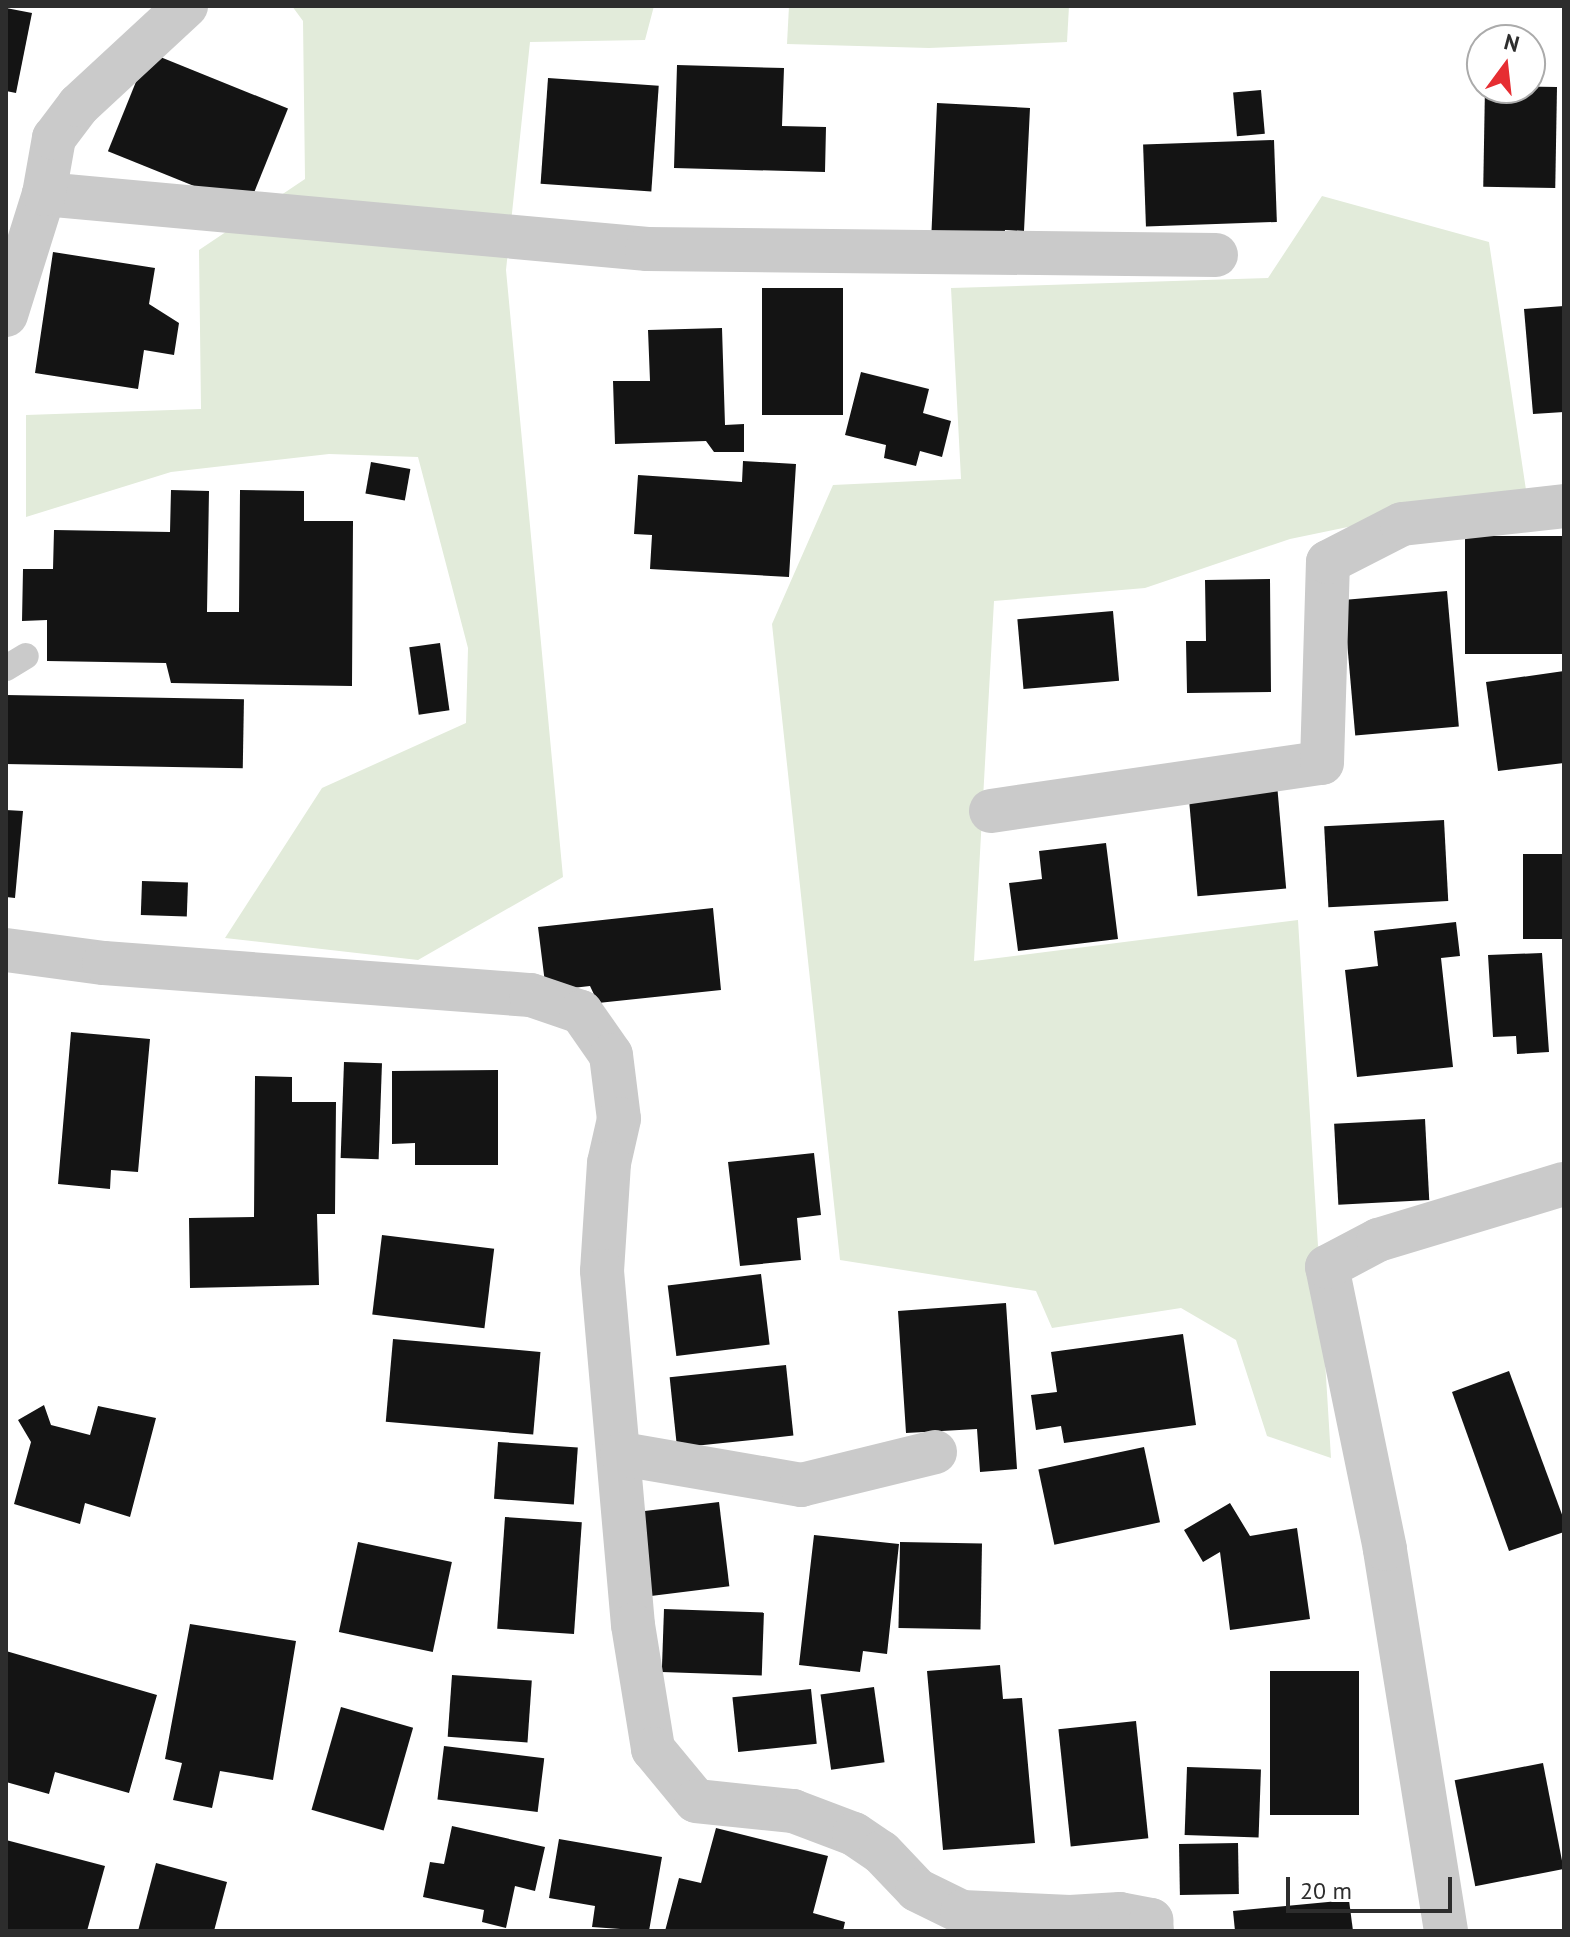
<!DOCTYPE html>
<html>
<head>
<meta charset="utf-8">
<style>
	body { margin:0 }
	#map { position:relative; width:1570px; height:1937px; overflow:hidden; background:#fff; font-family:"PT Sans",sans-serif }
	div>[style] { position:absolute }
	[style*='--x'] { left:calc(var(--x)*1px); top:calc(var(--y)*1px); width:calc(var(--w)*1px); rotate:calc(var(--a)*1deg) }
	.green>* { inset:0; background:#e2ebda }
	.building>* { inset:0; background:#141414; transform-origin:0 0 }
	.lane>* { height:26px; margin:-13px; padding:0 13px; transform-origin:13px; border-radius:13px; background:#cacaca }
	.street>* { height:44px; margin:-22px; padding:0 22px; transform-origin:22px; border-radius:22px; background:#cacaca }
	span { translate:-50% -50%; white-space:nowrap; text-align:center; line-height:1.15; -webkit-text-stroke:8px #fff; paint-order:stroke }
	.frame { position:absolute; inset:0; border:8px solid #2d2d2d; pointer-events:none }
	.north { position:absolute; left:1466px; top:24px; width:80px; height:80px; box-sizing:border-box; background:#fff; border:2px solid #ababab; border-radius:50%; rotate:15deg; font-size:22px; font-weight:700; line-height:32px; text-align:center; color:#2d2d2d }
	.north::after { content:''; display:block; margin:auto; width:28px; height:36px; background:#e62d32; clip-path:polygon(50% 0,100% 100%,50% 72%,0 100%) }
	.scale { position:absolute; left:1286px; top:1877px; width:166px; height:36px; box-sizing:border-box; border:4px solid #2d2d2d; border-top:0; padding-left:10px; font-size:24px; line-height:28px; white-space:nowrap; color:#2d2d2d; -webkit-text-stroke:6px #fff; paint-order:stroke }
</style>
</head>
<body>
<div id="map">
	<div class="green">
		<div style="clip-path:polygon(292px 6px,654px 6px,645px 40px,530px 42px,506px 270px,563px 877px,418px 960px,225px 938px,322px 788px,466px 723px,468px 648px,418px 457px,329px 454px,171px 472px,26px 517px,26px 415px,201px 409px,199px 250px,305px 179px,303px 21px)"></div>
		<div style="clip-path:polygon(789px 6px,1069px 6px,1067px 42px,929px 48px,787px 44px)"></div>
		<div style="clip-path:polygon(1322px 196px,1489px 242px,1526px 490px,1290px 539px,1145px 588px,994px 601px,974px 961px,1298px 920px,1331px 1458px,1267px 1436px,1236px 1340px,1181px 1308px,1052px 1328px,1036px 1291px,840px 1260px,772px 624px,833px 485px,961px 479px,951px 288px,1268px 278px)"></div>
	</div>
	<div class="building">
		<div style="clip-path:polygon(6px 8px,32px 13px,16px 93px,6px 91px)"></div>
		<div style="left:148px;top:52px;width:151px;height:107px;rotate:22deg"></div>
		<div style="clip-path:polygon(677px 65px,784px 68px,782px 126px,826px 127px,825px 172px,674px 168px)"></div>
		<div style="left:548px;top:78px;width:111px;height:106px;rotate:4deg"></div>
		<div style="left:1557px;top:87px;width:101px;height:72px;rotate:91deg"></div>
		<div style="left:1261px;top:90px;width:44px;height:28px;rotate:85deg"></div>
		<div style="clip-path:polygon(937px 103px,1030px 108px,1024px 231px,1005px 230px,1004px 245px,931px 243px)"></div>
		<div style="left:1274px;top:140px;width:82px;height:131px;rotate:88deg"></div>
		<div style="clip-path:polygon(53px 252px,155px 268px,149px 304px,179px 323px,174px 355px,144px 350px,138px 389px,35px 373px)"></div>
		<div style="left:762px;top:288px;width:81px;height:127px"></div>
		<div style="clip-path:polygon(1564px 306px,1564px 412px,1533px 414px,1524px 309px)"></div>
		<div style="clip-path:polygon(722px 328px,725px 425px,744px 424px,744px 452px,714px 452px,706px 441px,615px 444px,613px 381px,650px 381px,648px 330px)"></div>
		<div style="clip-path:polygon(861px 372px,929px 389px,923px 413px,951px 421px,942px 457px,920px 451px,916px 466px,884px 458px,886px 445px,845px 435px)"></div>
		<div style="clip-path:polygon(743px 461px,796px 464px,789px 577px,650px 569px,652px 535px,634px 534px,638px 475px,742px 482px)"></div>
		<div style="left:371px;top:462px;width:40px;height:32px;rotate:10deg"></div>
		<div style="clip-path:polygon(171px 490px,209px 491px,207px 612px,239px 612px,240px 490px,304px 491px,304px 521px,353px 521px,352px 686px,171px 683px,166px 663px,47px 661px,47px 620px,22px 621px,23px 569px,53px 569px,54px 530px,170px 532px)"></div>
		<div style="left:1564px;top:536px;width:118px;height:99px;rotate:90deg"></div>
		<div style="clip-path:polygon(1270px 579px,1271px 692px,1187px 693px,1186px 641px,1206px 641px,1205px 580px)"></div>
		<div style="left:1447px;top:591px;width:136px;height:104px;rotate:85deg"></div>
		<div style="left:1113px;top:611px;width:70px;height:96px;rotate:85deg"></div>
		<div style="left:440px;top:643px;width:68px;height:31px;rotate:82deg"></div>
		<div style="clip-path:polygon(1564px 671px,1564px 763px,1498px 771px,1486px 682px)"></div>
		<div style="left:6px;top:695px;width:238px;height:69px;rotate:1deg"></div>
		<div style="left:1277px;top:784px;width:105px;height:89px;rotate:85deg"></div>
		<div style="clip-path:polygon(6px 810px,23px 811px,15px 898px,6px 897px)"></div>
		<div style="left:1444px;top:820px;width:81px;height:120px;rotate:87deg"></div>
		<div style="clip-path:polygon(1106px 843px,1118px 939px,1018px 951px,1009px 883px,1042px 879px,1039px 851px)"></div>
		<div style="left:1564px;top:854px;width:85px;height:41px;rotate:90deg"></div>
		<div style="left:142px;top:881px;width:46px;height:34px;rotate:2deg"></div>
		<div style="clip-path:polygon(713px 908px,721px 990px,598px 1003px,590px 986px,546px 991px,538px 927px)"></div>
		<div style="clip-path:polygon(1456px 922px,1460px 956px,1441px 958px,1453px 1067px,1357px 1077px,1345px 970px,1378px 966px,1374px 931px)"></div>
		<div style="clip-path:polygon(1542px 953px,1549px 1052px,1517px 1054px,1516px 1036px,1493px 1037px,1488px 955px)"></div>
		<div style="clip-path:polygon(71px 1032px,150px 1039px,138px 1172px,111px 1170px,110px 1189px,58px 1184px)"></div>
		<div style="left:344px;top:1062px;width:38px;height:96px;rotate:2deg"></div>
		<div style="clip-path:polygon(498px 1070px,498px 1165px,415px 1165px,415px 1143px,392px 1144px,392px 1071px)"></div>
		<div style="clip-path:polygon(255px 1076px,292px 1077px,292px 1102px,336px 1102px,335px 1214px,317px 1214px,319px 1285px,190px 1288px,189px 1218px,254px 1217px)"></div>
		<div style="left:1425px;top:1119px;width:81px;height:91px;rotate:87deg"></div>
		<div style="clip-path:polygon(814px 1153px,821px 1215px,797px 1218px,801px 1260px,740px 1266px,728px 1162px)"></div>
		<div style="left:382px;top:1235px;width:113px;height:80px;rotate:7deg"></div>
		<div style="left:761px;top:1274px;width:71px;height:94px;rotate:83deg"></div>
		<div style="clip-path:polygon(1006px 1303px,1017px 1469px,980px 1472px,977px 1429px,906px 1433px,898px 1311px)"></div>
		<div style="clip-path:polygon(1183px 1334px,1196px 1425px,1064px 1443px,1061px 1426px,1036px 1430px,1031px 1395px,1057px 1392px,1051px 1352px)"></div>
		<div style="left:393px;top:1339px;width:148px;height:83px;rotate:5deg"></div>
		<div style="left:786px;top:1365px;width:71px;height:117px;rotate:84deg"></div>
		<div style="clip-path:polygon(1509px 1371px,1564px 1520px,1564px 1532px,1509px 1551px,1452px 1392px)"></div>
		<div style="clip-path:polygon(44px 1405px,51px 1425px,90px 1435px,98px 1406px,156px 1418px,130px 1517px,85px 1503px,80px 1524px,14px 1504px,31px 1442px,18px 1420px)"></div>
		<div style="left:498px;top:1442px;width:80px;height:57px;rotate:4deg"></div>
		<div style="left:1144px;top:1447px;width:77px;height:108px;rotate:78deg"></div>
		<div style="left:719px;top:1502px;width:85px;height:81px;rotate:83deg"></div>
		<div style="clip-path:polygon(1230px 1503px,1250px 1536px,1297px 1528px,1310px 1619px,1230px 1630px,1220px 1552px,1203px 1562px,1184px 1530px)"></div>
		<div style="left:505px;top:1517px;width:77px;height:112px;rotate:4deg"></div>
		<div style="clip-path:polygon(814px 1535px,899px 1544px,887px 1654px,863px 1651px,860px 1672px,799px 1665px)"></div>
		<div style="left:358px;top:1542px;width:96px;height:92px;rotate:12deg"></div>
		<div style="left:900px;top:1542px;width:82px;height:86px;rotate:1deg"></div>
		<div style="left:664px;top:1609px;width:100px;height:63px;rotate:2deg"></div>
		<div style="clip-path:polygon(190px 1624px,296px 1641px,273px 1780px,220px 1771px,212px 1808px,173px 1800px,182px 1763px,165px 1759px)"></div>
		<div style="clip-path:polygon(6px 1651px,157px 1695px,129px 1793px,55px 1772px,49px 1794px,6px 1782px)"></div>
		<div style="clip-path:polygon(1000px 1665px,1003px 1699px,1022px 1698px,1035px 1843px,943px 1850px,927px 1671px)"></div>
		<div style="left:1359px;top:1671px;width:144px;height:89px;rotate:90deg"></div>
		<div style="left:452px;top:1675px;width:80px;height:62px;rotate:4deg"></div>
		<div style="left:874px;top:1687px;width:76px;height:54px;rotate:82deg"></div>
		<div style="left:811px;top:1689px;width:55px;height:79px;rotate:84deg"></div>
		<div style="left:341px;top:1707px;width:75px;height:107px;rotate:16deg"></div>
		<div style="left:1136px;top:1721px;width:118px;height:78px;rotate:84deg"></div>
		<div style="left:444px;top:1746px;width:101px;height:54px;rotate:7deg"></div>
		<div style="left:1543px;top:1763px;width:108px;height:90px;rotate:79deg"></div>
		<div style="left:1187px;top:1767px;width:74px;height:68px;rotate:2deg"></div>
		<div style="clip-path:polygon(452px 1826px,545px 1847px,535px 1891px,515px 1886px,506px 1928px,482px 1922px,484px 1910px,423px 1897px,430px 1862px,444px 1864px)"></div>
		<div style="clip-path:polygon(716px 1828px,828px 1856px,813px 1913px,845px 1922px,843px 1931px,665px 1931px,679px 1878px,701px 1883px)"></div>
		<div style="clip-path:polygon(559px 1839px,662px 1857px,649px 1931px,592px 1927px,595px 1906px,549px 1898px)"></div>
		<div style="clip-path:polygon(6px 1840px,105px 1866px,87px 1931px,6px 1931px)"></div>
		<div style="left:1238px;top:1843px;width:51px;height:59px;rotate:89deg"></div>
		<div style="clip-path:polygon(156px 1863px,227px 1882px,214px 1931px,138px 1931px)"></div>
		<div style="clip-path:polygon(1349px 1900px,1353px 1931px,1235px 1931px,1233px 1911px)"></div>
	</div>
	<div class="lane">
		<div style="--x:6;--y:668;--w:23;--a:-31"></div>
	</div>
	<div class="street">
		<div style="--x:44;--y:194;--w:606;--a:5.21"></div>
		<div style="--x:647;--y:249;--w:569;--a:0.6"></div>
		<div style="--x:6;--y:315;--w:127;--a:-72.6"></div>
		<div style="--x:44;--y:194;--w:57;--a:-79.9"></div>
		<div style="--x:54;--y:138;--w:41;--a:-52.9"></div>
		<div style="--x:79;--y:105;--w:146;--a:-42.8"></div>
		<div style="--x:991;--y:811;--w:334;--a:-8.3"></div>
		<div style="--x:1322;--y:763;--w:201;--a:-88.3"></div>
		<div style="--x:1328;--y:562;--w:83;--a:-27.2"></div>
		<div style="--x:1402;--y:524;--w:163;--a:-6.3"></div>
		<div style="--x:6;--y:950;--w:99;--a:7.6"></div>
		<div style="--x:104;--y:963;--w:428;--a:4.3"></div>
		<div style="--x:531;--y:995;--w:53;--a:18.8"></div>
		<div style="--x:581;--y:1012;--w:52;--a:55.1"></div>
		<div style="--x:611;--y:1055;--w:64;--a:82.9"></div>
		<div style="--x:619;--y:1119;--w:45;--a:102.8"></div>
		<div style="--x:609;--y:1163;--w:108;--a:93.7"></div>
		<div style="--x:602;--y:1271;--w:355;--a:85"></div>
		<div style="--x:633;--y:1625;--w:126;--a:80.8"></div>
		<div style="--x:653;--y:1749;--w:67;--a:50.4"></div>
		<div style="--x:696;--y:1801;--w:98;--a:5.9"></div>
		<div style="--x:793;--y:1811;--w:65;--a:20.7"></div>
		<div style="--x:854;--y:1834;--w:32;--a:34"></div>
		<div style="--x:881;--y:1852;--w:52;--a:46.5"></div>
		<div style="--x:917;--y:1890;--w:50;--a:26.1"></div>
		<div style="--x:962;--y:1912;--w:108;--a:2.7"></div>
		<div style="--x:1070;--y:1917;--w:50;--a:-3.4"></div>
		<div style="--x:1120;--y:1914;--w:32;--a:11"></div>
		<div style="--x:1151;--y:1920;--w:11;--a:85"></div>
		<div style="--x:622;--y:1454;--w:182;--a:9.8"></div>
		<div style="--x:801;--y:1485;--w:138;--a:-13.8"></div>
		<div style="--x:1446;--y:1931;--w:387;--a:-99.1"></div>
		<div style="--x:1385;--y:1549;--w:288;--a:-101.6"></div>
		<div style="--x:1327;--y:1267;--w:58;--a:-27.9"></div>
		<div style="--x:1378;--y:1240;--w:194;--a:-16.8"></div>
	</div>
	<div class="frame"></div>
	<div class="north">N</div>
	<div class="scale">20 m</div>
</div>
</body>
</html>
